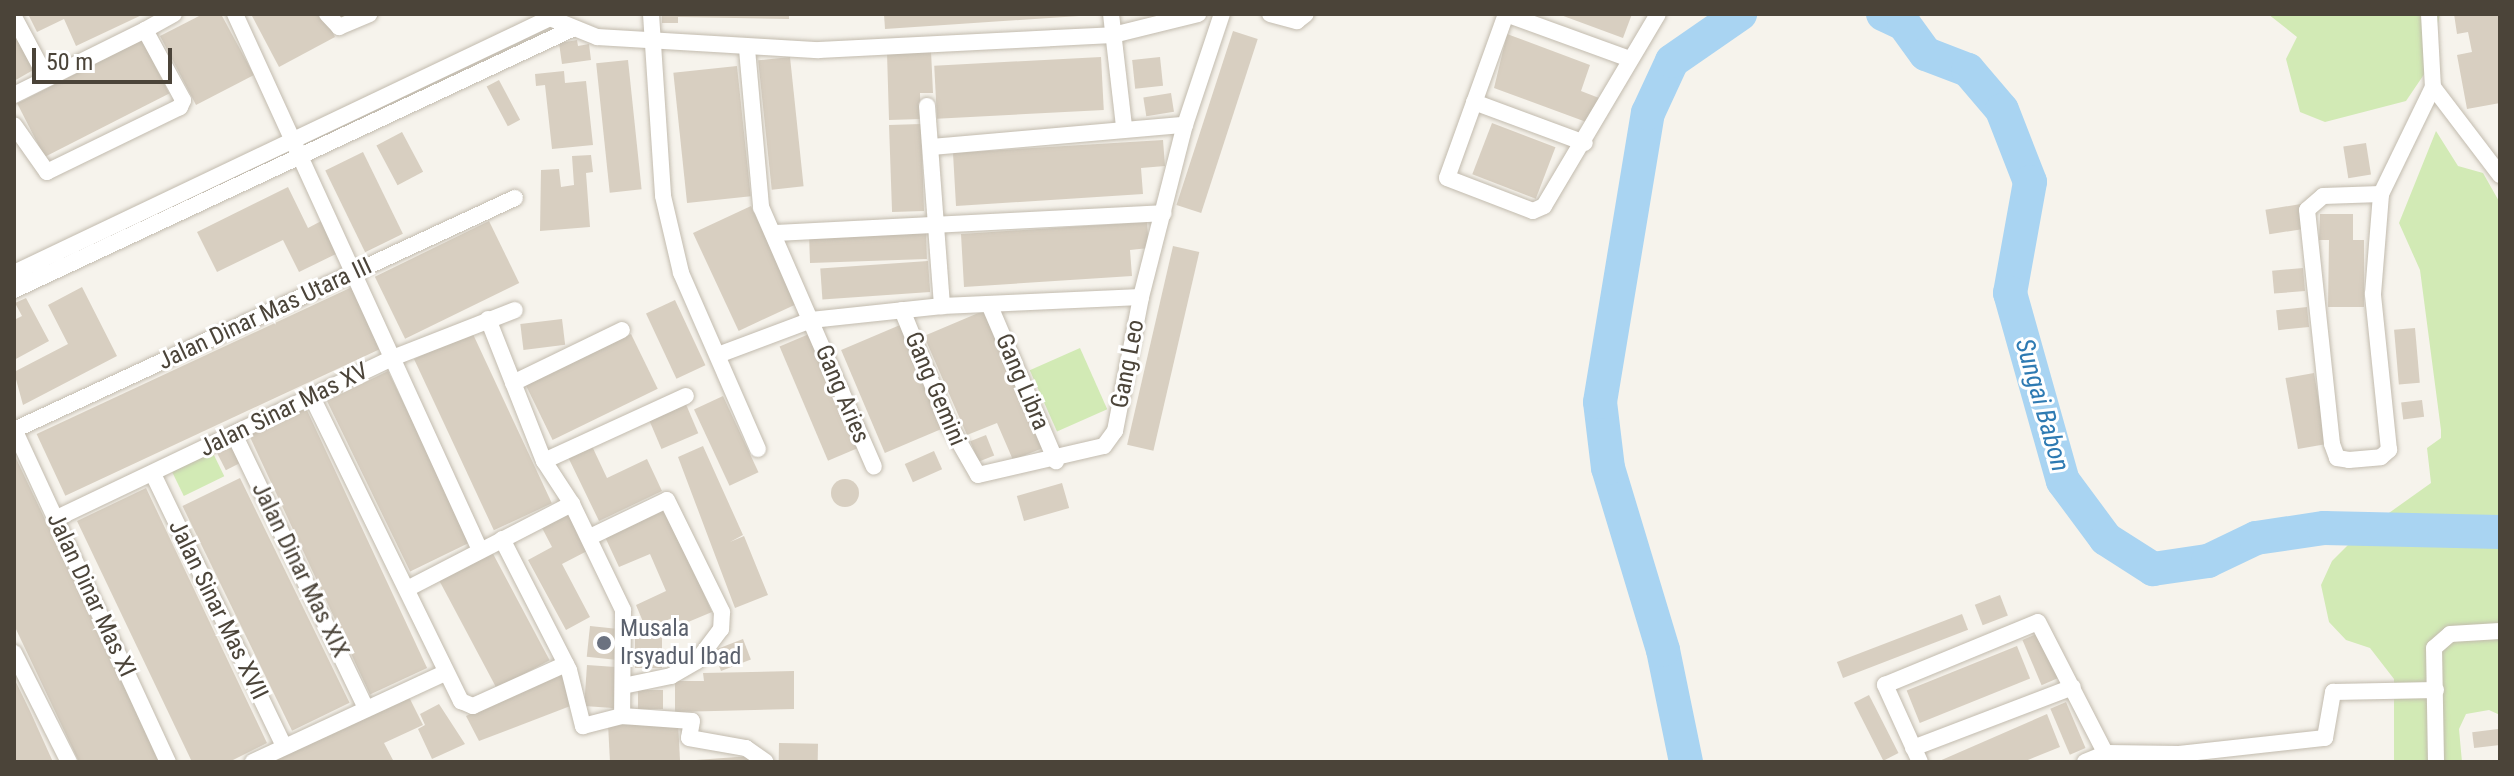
<!DOCTYPE html>
<html>
<head>
<meta charset="utf-8">
<style>
	body { margin:0 }
	#map { position:relative; width:2514px; height:776px; overflow:hidden; background:#f6f3ec; font-family:"Roboto Condensed",sans-serif }
	div>[style] { position:absolute }
	[style*='--x'] { left:calc(var(--x)*1px); top:calc(var(--y)*1px); width:calc(var(--w)*1px); rotate:calc(var(--a)*1deg) }
	.green>* { inset:0; background:#d2eab5; transform-origin:0 0 }
	.river>* { height:34px; margin:-17px; padding:0 17px; transform-origin:17px; border-radius:17px; background:#a9d4f2 }
	.building>* { inset:0; background:#d8cfc1; transform-origin:0 0 }
	.round { border-radius:50% }
	.roads { filter:drop-shadow(0 0 2px #c2bbae) drop-shadow(0 0 2px #c2bbae) }
	.street>* { height:16px; margin:-8px; padding:0 8px; transform-origin:8px; border-radius:8px; background:#fff }
	.dots>* { width:22px; height:22px; translate:-50% -50%; box-sizing:border-box; border:4px solid #fff; border-radius:50% }
	span { translate:-50% -50%; white-space:nowrap; text-align:center; line-height:1.15; -webkit-text-stroke:6px #fff; paint-order:stroke }
	.street-label { font-size:24px; color:#4b4439 }
	.worship-label { font-size:24px; color:#5b616d }
	.left { translate:0 -50%; text-align:left }
	.water-label { font-size:26px; color:#2e7ab2; font-style:italic }
	.frame { position:absolute; inset:0; border:16px solid #4b4439; pointer-events:none }
	.scale { position:absolute; left:32px; top:48px; width:140px; height:36px; box-sizing:border-box; border:4px solid #4b4439; border-top:0; padding-left:10px; font-size:24px; line-height:28px; white-space:nowrap; color:#4b4439; -webkit-text-stroke:6px #fff; paint-order:stroke }
</style>
</head>
<body>
<div id="map">
	<div class="green">
		<div style="clip-path:polygon(2268px 14px,2440px 14px,2429px 67px,2406px 101px,2325px 122px,2300px 112px,2286px 59px,2297px 37px)"></div>
		<div style="clip-path:polygon(2436px 131px,2458px 166px,2483px 173px,2500px 203px,2500px 715px,2489px 710px,2466px 714px,2459px 729px,2462px 762px,2394px 762px,2394px 679px,2370px 648px,2346px 640px,2329px 622px,2321px 585px,2332px 561px,2358px 535px,2431px 483px,2427px 448px,2441px 438px,2441px 430px,2420px 270px,2399px 223px)"></div>
		<div style="left:1080px;top:348px;width:67px;height:55px;rotate:66deg"></div>
		<div style="left:212px;top:451px;width:28px;height:45px;rotate:64deg"></div>
	</div>
	<div class="river">
		<div style="--x:1883;--y:14;--w:23;--a:25"></div>
		<div style="--x:1904;--y:24;--w:37;--a:54"></div>
		<div style="--x:1926;--y:54;--w:45;--a:20.9"></div>
		<div style="--x:1968;--y:70;--w:52;--a:49.6"></div>
		<div style="--x:2002;--y:110;--w:77;--a:68.7"></div>
		<div style="--x:2030;--y:182;--w:113;--a:100.2"></div>
		<div style="--x:2010;--y:293;--w:195;--a:74.3"></div>
		<div style="--x:2063;--y:481;--w:72;--a:53.4"></div>
		<div style="--x:2106;--y:539;--w:56;--a:32.6"></div>
		<div style="--x:2153;--y:569;--w:56;--a:-8.3"></div>
		<div style="--x:2208;--y:561;--w:53;--a:-25.6"></div>
		<div style="--x:2256;--y:538;--w:69;--a:-8.4"></div>
		<div style="--x:2324;--y:528;--w:176;--a:1.3"></div>
		<div style="--x:1686;--y:762;--w:114;--a:-101.6"></div>
		<div style="--x:1663;--y:650;--w:190;--a:-106.8"></div>
		<div style="--x:1608;--y:468;--w:66;--a:-96.9"></div>
		<div style="--x:1600;--y:402;--w:293;--a:-80.6"></div>
		<div style="--x:1648;--y:113;--w:57;--a:-65.2"></div>
		<div style="--x:1672;--y:61;--w:83;--a:-34.7"></div>
	</div>
	<div class="building">
		<div style="clip-path:polygon(28px 14px,144px 14px,76px 46px,64px 19px,37px 32px)"></div>
		<div style="clip-path:polygon(203px 14px,221px 14px,254px 75px,196px 105px,160px 36px)"></div>
		<div style="clip-path:polygon(251px 14px,323px 14px,335px 37px,279px 67px)"></div>
		<div style="clip-path:polygon(662px 14px,789px 14px,789px 19px,678px 17px,678px 23px,662px 23px)"></div>
		<div style="clip-path:polygon(884px 14px,1079px 14px,1079px 16px,885px 29px)"></div>
		<div style="clip-path:polygon(1558px 14px,1632px 14px,1623px 38px)"></div>
		<div style="clip-path:polygon(2454px 14px,2500px 14px,2500px 103px,2467px 109px,2457px 55px,2472px 52px,2468px 32px,2457px 34px)"></div>
		<div style="left:1233px;top:31px;width:26px;height:183px;rotate:18deg"></div>
		<div style="clip-path:polygon(16px 34px,35px 69px,14px 81px,14px 35px)"></div>
		<div style="clip-path:polygon(1507px 34px,1590px 65px,1581px 91px,1599px 98px,1589px 123px,1494px 88px)"></div>
		<div style="left:142px;top:40px;width:60px;height:140px;rotate:63deg"></div>
		<div style="clip-path:polygon(577px 40px,578px 46px,589px 44px,591px 60px,562px 64px,559px 43px)"></div>
		<div style="clip-path:polygon(931px 51px,933px 93px,920px 93px,921px 119px,889px 120px,887px 53px)"></div>
		<div style="left:790px;top:57px;width:130px;height:32px;rotate:84deg"></div>
		<div style="left:1101px;top:57px;width:53px;height:167px;rotate:87deg"></div>
		<div style="left:1160px;top:57px;width:29px;height:28px;rotate:84deg"></div>
		<div style="left:628px;top:60px;width:130px;height:32px;rotate:84deg"></div>
		<div style="left:737px;top:66px;width:131px;height:64px;rotate:84deg"></div>
		<div style="clip-path:polygon(564px 71px,565px 83px,586px 81px,593px 145px,552px 149px,545px 85px,536px 86px,535px 74px)"></div>
		<div style="left:499px;top:80px;width:45px;height:14px;rotate:62deg"></div>
		<div style="left:1171px;top:93px;width:19px;height:28px;rotate:81deg"></div>
		<div style="left:1492px;top:123px;width:68px;height:55px;rotate:21deg"></div>
		<div style="left:921px;top:124px;width:87px;height:32px;rotate:88deg"></div>
		<div style="left:402px;top:132px;width:45px;height:29px;rotate:62deg"></div>
		<div style="clip-path:polygon(1163px 140px,1165px 166px,1141px 168px,1143px 194px,956px 206px,953px 153px)"></div>
		<div style="left:2366px;top:143px;width:32px;height:23px;rotate:81deg"></div>
		<div style="left:363px;top:152px;width:91px;height:42px;rotate:64deg"></div>
		<div style="clip-path:polygon(591px 155px,593px 172px,586px 173px,590px 227px,540px 231px,541px 170px,559px 169px,561px 187px,574px 185px,572px 156px)"></div>
		<div style="clip-path:polygon(288px 187px,308px 228px,325px 219px,340px 252px,299px 272px,283px 240px,217px 272px,197px 232px)"></div>
		<div style="left:2301px;top:204px;width:25px;height:36px;rotate:81deg"></div>
		<div style="left:751px;top:206px;width:108px;height:64px;rotate:65deg"></div>
		<div style="clip-path:polygon(2320px 214px,2353px 214px,2353px 240px,2364px 240px,2364px 307px,2328px 307px,2329px 240px,2319px 240px)"></div>
		<div style="left:489px;top:221px;width:69px;height:127px;rotate:64deg"></div>
		<div style="clip-path:polygon(1147px 222px,1149px 248px,1130px 250px,1132px 276px,964px 287px,961px 234px)"></div>
		<div style="left:926px;top:232px;width:27px;height:117px;rotate:88deg"></div>
		<div style="left:1173px;top:246px;width:27px;height:204px;rotate:13deg"></div>
		<div style="left:928px;top:261px;width:31px;height:108px;rotate:86deg"></div>
		<div style="left:2303px;top:268px;width:23px;height:31px;rotate:85deg"></div>
		<div style="clip-path:polygon(82px 287px,117px 356px,23px 405px,14px 372px,68px 344px,48px 305px)"></div>
		<div style="left:352px;top:287px;width:68px;height:348px;rotate:65deg"></div>
		<div style="clip-path:polygon(26px 298px,49px 341px,14px 360px,14px 320px,22px 316px,15px 303px)"></div>
		<div style="left:675px;top:300px;width:72px;height:32px;rotate:65deg"></div>
		<div style="left:2307px;top:307px;width:20px;height:31px;rotate:84deg"></div>
		<div style="clip-path:polygon(983px 311px,1043px 448px,1013px 460px,997px 423px,967px 435px,924px 336px)"></div>
		<div style="left:562px;top:319px;width:26px;height:42px;rotate:83deg"></div>
		<div style="left:900px;top:325px;width:112px;height:64px;rotate:67deg"></div>
		<div style="left:2415px;top:328px;width:55px;height:21px;rotate:85deg"></div>
		<div style="left:472px;top:332px;width:189px;height:64px;rotate:65deg"></div>
		<div style="left:631px;top:334px;width:61px;height:117px;rotate:64deg"></div>
		<div style="left:809px;top:334px;width:124px;height:32px;rotate:67deg"></div>
		<div style="left:388px;top:371px;width:190px;height:68px;rotate:64deg"></div>
		<div style="left:2314px;top:373px;width:72px;height:29px;rotate:80deg"></div>
		<div style="left:723px;top:396px;width:84px;height:32px;rotate:65deg"></div>
		<div style="left:2422px;top:400px;width:17px;height:21px;rotate:83deg"></div>
		<div style="left:685px;top:402px;width:34px;height:40px;rotate:67deg"></div>
		<div style="left:305px;top:406px;width:289px;height:63px;rotate:65deg"></div>
		<div style="left:986px;top:435px;width:22px;height:17px;rotate:68deg"></div>
		<div style="left:231px;top:443px;width:22px;height:17px;rotate:63deg"></div>
		<div style="clip-path:polygon(591px 444px,607px 478px,647px 459px,662px 491px,599px 521px,567px 455px)"></div>
		<div style="clip-path:polygon(703px 446px,743px 535px,730px 542px,744px 536px,768px 595px,735px 608px,678px 457px)"></div>
		<div style="left:934px;top:451px;width:20px;height:32px;rotate:66deg"></div>
		<div style="clip-path:polygon(14px 454px,160px 762px,79px 762px,14px 625px)"></div>
		<div style="left:240px;top:478px;width:250px;height:64px;rotate:64deg"></div>
		<div class="round" style="left:831px;top:479px;width:28px;height:28px"></div>
		<div style="left:1062px;top:483px;width:26px;height:47px;rotate:74deg"></div>
		<div style="clip-path:polygon(146px 488px,267px 743px,229px 762px,192px 762px,77px 521px)"></div>
		<div style="clip-path:polygon(664px 504px,712px 612px,681px 625px,677px 616px,646px 629px,636px 605px,666px 591px,650px 554px,619px 567px,605px 537px)"></div>
		<div style="clip-path:polygon(568px 511px,589px 550px,562px 564px,590px 617px,566px 630px,528px 560px,552px 547px,541px 526px)"></div>
		<div style="left:491px;top:550px;width:125px;height:60px;rotate:62deg"></div>
		<div style="left:2000px;top:595px;width:22px;height:27px;rotate:69deg"></div>
		<div style="left:1962px;top:614px;width:17px;height:134px;rotate:69deg"></div>
		<div style="left:590px;top:626px;width:31px;height:31px;rotate:6deg"></div>
		<div style="left:2039px;top:633px;width:49px;height:18px;rotate:67deg"></div>
		<div style="left:635px;top:634px;width:27px;height:34px"></div>
		<div style="left:743px;top:639px;width:22px;height:32px;rotate:69deg"></div>
		<div style="left:2017px;top:646px;width:35px;height:119px;rotate:68deg"></div>
		<div style="left:587px;top:665px;width:32px;height:41px;rotate:4deg"></div>
		<div style="clip-path:polygon(566px 667px,573px 705px,479px 741px,466px 716px)"></div>
		<div style="clip-path:polygon(794px 671px,794px 709px,675px 712px,675px 681px,704px 681px,703px 673px)"></div>
		<div style="clip-path:polygon(14px 678px,30px 711px,53px 762px,14px 762px)"></div>
		<div style="left:663px;top:690px;width:19px;height:25px;rotate:90deg"></div>
		<div style="clip-path:polygon(407px 693px,423px 725px,384px 743px,394px 762px,266px 762px)"></div>
		<div style="left:1869px;top:695px;width:65px;height:17px;rotate:63deg"></div>
		<div style="left:2066px;top:702px;width:50px;height:17px;rotate:67deg"></div>
		<div style="clip-path:polygon(439px 704px,465px 744px,432px 759px,418px 729px,425px 725px,420px 714px)"></div>
		<div style="clip-path:polygon(2047px 714px,2060px 747px,2023px 762px,1937px 762px)"></div>
		<div style="left:678px;top:722px;width:40px;height:70px;rotate:87deg"></div>
		<div style="left:2498px;top:729px;width:16px;height:26px;rotate:83deg"></div>
		<div style="left:779px;top:743px;width:39px;height:19px;rotate:1deg"></div>
		<div style="clip-path:polygon(751px 756px,751px 762px,696px 762px,696px 760px)"></div>
	</div>
	<div class="roads">
		<div class="street">
			<div style="--x:235;--y:14;--w:589;--a:65.44"></div>
			<div style="--x:327;--y:14;--w:18;--a:47"></div>
			<div style="--x:339;--y:27;--w:33;--a:-23"></div>
			<div style="--x:651;--y:14;--w:182;--a:86.2"></div>
			<div style="--x:663;--y:196;--w:79;--a:76.8"></div>
			<div style="--x:681;--y:273;--w:192;--a:66.4"></div>
			<div style="--x:1111;--y:14;--w:114;--a:83.4"></div>
			<div style="--x:1270;--y:14;--w:28;--a:15"></div>
			<div style="--x:1297;--y:21;--w:11;--a:-38"></div>
			<div style="--x:2429;--y:14;--w:73;--a:86.9"></div>
			<div style="--x:2433;--y:87;--w:111;--a:52.7"></div>
			<div style="--x:14;--y:17;--w:68;--a:61.9"></div>
			<div style="--x:145;--y:30;--w:33;--a:-29"></div>
			<div style="--x:747;--y:49;--w:159;--a:84.9"></div>
			<div style="--x:761;--y:207;--w:283;--a:66.5"></div>
			<div style="--x:1627;--y:58;--w:129;--a:-160"></div>
			<div style="--x:1506;--y:14;--w:174;--a:109.8"></div>
			<div style="--x:1447;--y:178;--w:92;--a:21"></div>
			<div style="--x:1533;--y:211;--w:12;--a:-24"></div>
			<div style="--x:1544;--y:206;--w:223;--a:-59.3"></div>
			<div style="--x:14;--y:95;--w:146;--a:-26.4"></div>
			<div style="--x:145;--y:30;--w:80;--a:61.5"></div>
			<div style="--x:183;--y:100;--w:8;--a:113"></div>
			<div style="--x:180;--y:107;--w:148;--a:154"></div>
			<div style="--x:47;--y:172;--w:57;--a:-125.1"></div>
			<div style="--x:1474;--y:102;--w:118;--a:20.3"></div>
			<div style="--x:927;--y:106;--w:201;--a:85.7"></div>
			<div style="--x:931;--y:147;--w:255;--a:-5"></div>
			<div style="--x:2381;--y:194;--w:58;--a:178"></div>
			<div style="--x:2323;--y:196;--w:21;--a:139"></div>
			<div style="--x:2307;--y:210;--w:235;--a:83.9"></div>
			<div style="--x:2332;--y:444;--w:15;--a:70"></div>
			<div style="--x:2337;--y:458;--w:12;--a:9"></div>
			<div style="--x:2349;--y:460;--w:32;--a:-5"></div>
			<div style="--x:2381;--y:457;--w:11;--a:-41"></div>
			<div style="--x:2389;--y:450;--w:157;--a:-95.9"></div>
			<div style="--x:2373;--y:294;--w:100;--a:-85.4"></div>
			<div style="--x:2381;--y:194;--w:119;--a:-64.1"></div>
			<div style="--x:774;--y:233;--w:390;--a:-2.9"></div>
			<div style="--x:14;--y:273;--w:594;--a:-25.44"></div>
			<div style="--x:550;--y:18;--w:51;--a:22"></div>
			<div style="--x:597;--y:37;--w:222;--a:3.4"></div>
			<div style="--x:819;--y:50;--w:294;--a:-2.9"></div>
			<div style="--x:1113;--y:35;--w:88;--a:-13.9"></div>
			<div style="--x:14;--y:290;--w:616;--a:-25.07"></div>
			<div style="--x:989;--y:304;--w:171;--a:66.9"></div>
			<div style="--x:902;--y:310;--w:120;--a:67.9"></div>
			<div style="--x:947;--y:421;--w:62;--a:60.1"></div>
			<div style="--x:978;--y:475;--w:129;--a:-13"></div>
			<div style="--x:1104;--y:446;--w:19;--a:-54"></div>
			<div style="--x:1115;--y:431;--w:136;--a:-79"></div>
			<div style="--x:1141;--y:297;--w:178;--a:-75.7"></div>
			<div style="--x:1185;--y:125;--w:117;--a:-71.6"></div>
			<div style="--x:488;--y:319;--w:153;--a:68.5"></div>
			<div style="--x:544;--y:461;--w:51;--a:56.9"></div>
			<div style="--x:572;--y:504;--w:118;--a:64.3"></div>
			<div style="--x:623;--y:610;--w:106;--a:90.5"></div>
			<div style="--x:718;--y:355;--w:99;--a:-20.6"></div>
			<div style="--x:811;--y:320;--w:132;--a:-6.1"></div>
			<div style="--x:942;--y:306;--w:199;--a:-2.6"></div>
			<div style="--x:513;--y:383;--w:121;--a:-25.9"></div>
			<div style="--x:312;--y:397;--w:339;--a:63.9"></div>
			<div style="--x:461;--y:701;--w:13;--a:23"></div>
			<div style="--x:473;--y:706;--w:102;--a:-24.3"></div>
			<div style="--x:14;--y:429;--w:367;--a:65.2"></div>
			<div style="--x:14;--y:430;--w:552;--a:-24.85"></div>
			<div style="--x:234;--y:434;--w:302;--a:64.3"></div>
			<div style="--x:544;--y:461;--w:156;--a:-24.6"></div>
			<div style="--x:153;--y:474;--w:302;--a:64.3"></div>
			<div style="--x:57;--y:518;--w:369;--a:-25.5"></div>
			<div style="--x:390;--y:359;--w:134;--a:-21.4"></div>
			<div style="--x:590;--y:537;--w:85;--a:-25.7"></div>
			<div style="--x:667;--y:500;--w:125;--a:63.8"></div>
			<div style="--x:722;--y:612;--w:17;--a:93"></div>
			<div style="--x:721;--y:629;--w:40;--a:127"></div>
			<div style="--x:697;--y:661;--w:30;--a:150"></div>
			<div style="--x:671;--y:676;--w:49;--a:168.2"></div>
			<div style="--x:502;--y:539;--w:147;--a:62.9"></div>
			<div style="--x:569;--y:670;--w:58;--a:76"></div>
			<div style="--x:583;--y:726;--w:40;--a:-14.4"></div>
			<div style="--x:622;--y:716;--w:70;--a:4.1"></div>
			<div style="--x:692;--y:721;--w:17;--a:100"></div>
			<div style="--x:689;--y:738;--w:58;--a:10"></div>
			<div style="--x:746;--y:748;--w:24;--a:35"></div>
			<div style="--x:407;--y:589;--w:186;--a:-27.3"></div>
			<div style="--x:14;--y:653;--w:122;--a:63.2"></div>
			<div style="--x:1913;--y:748;--w:171;--a:-20.9"></div>
			<div style="--x:253;--y:762;--w:212;--a:-24.9"></div>
			<div style="--x:1920;--y:762;--w:85;--a:-114.4"></div>
			<div style="--x:1885;--y:685;--w:165;--a:-22.4"></div>
			<div style="--x:2038;--y:622;--w:157;--a:62.8"></div>
			<div style="--x:2085;--y:762;--w:24;--a:-22"></div>
			<div style="--x:2107;--y:753;--w:72;--a:0.8"></div>
			<div style="--x:2179;--y:754;--w:147;--a:-6.3"></div>
			<div style="--x:2325;--y:738;--w:47;--a:-80.1"></div>
			<div style="--x:2333;--y:692;--w:103;--a:-1.1"></div>
			<div style="--x:2436;--y:762;--w:114;--a:-91"></div>
			<div style="--x:2434;--y:648;--w:21;--a:-41"></div>
			<div style="--x:2450;--y:634;--w:50;--a:-3.4"></div>
		</div>
	</div>
	<div class="dots">
		<div style="left:604px;top:643px;background:#6b7280"></div>
	</div>
	<div class="street-label">
		<span style="left:265px;top:314px;rotate:-25deg">Jalan Dinar Mas Utara III</span>
		<span style="left:1128px;top:364px;rotate:-79deg">Gang Leo</span>
		<span style="left:1022px;top:382px;rotate:67deg">Gang Libra</span>
		<span style="left:935px;top:389px;rotate:67deg">Gang Gemini</span>
		<span style="left:842px;top:394px;rotate:67deg">Gang Aries</span>
		<span style="left:284px;top:410px;rotate:-26deg">Jalan Sinar Mas XV</span>
		<span style="left:300px;top:570px;rotate:64deg">Jalan Dinar Mas XIX</span>
		<span style="left:91px;top:595px;rotate:65deg">Jalan Dinar Mas XI</span>
		<span style="left:218px;top:610px;rotate:64deg">Jalan Sinar Mas XVII</span>
	</div>
	<div class="worship-label">
		<span class="left" style="left:620px;top:643px">Musala<br>Irsyadul Ibad</span>
	</div>
	<div class="water-label">
		<span style="left:2042px;top:405px;rotate:74deg">Sungai Babon</span>
	</div>
	<div class="frame"></div>
	<div class="scale">50 m</div>
</div>
</body>
</html>
